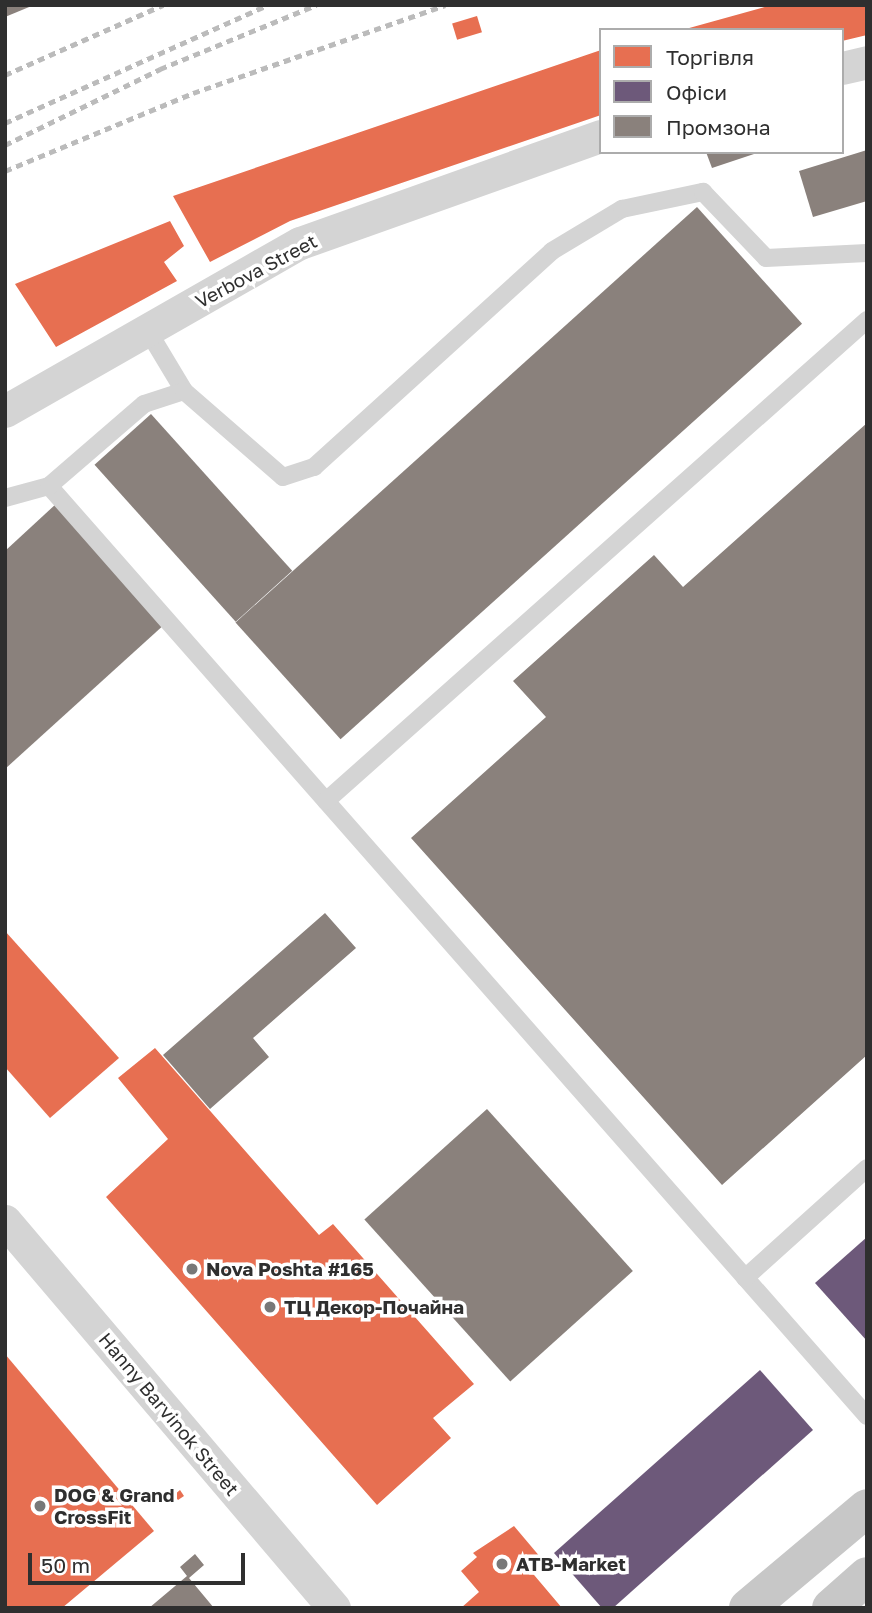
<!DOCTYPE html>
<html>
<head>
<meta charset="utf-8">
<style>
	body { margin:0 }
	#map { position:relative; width:872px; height:1613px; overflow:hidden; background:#fff; font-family:"Golos Text",sans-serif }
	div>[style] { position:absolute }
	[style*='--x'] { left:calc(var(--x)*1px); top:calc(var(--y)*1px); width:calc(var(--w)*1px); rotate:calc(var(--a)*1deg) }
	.shops>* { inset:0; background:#e76f51; transform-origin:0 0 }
	.offices>* { inset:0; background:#6d597a }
	.industry>* { inset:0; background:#8a817c; transform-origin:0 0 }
	.lane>* { height:18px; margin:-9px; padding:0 9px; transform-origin:9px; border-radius:9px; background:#d4d4d4 }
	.street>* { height:33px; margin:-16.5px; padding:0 16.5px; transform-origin:16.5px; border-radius:16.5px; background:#d4d4d4 }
	.primary>* { height:38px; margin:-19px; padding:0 19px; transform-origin:19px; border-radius:19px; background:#c7c7c7 }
	.rail>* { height:5px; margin-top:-2.5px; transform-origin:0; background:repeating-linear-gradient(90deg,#bbb 0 7px,transparent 0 12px) }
	.dots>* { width:19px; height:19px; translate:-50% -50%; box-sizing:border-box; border:4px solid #fff; border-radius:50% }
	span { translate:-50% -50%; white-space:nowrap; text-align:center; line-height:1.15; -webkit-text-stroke:7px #fff; paint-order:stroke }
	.street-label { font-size:19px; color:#2f2f2f }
	.poi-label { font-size:19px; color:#2f2f2f; font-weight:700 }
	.left { translate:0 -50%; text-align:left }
	.frame { position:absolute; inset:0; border:7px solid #2f2f2f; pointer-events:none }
	.legend { position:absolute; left:599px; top:28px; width:245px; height:126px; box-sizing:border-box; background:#fff; border:2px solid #acacac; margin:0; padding:9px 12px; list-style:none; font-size:21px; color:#2f2f2f }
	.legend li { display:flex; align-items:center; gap:14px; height:35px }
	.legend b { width:35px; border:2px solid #acacac }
	.scale { position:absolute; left:28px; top:1553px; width:217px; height:32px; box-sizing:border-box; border:4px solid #2f2f2f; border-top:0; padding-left:9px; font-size:21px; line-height:24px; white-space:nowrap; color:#2f2f2f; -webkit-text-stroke:5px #fff; paint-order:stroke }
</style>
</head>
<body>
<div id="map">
	<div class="shops">
		<div style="clip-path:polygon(772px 5px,867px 5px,867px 35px,842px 41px,842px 30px,682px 30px)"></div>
		<div style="left:477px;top:16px;width:17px;height:26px;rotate:73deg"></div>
		<div style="clip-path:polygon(601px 50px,601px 115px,290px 221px,210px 262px,173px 196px)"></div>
		<div style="clip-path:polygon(170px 221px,184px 246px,164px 262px,177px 281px,56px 347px,15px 284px)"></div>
		<div style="clip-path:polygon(5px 931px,119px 1058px,50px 1118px,5px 1067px)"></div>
		<div style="clip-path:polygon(155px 1048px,319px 1235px,333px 1224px,474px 1384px,433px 1418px,451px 1438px,377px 1505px,106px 1197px,168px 1139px,118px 1078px)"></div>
		<div style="clip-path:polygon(5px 1354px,154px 1531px,62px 1608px,5px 1608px)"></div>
		<div style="clip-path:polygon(180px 1490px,184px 1496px,178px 1500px,174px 1495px)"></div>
		<div style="clip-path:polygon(514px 1526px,541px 1558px,529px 1569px,562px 1608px,461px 1608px,479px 1592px,461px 1571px,477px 1557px,473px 1553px)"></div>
	</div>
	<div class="offices">
		<div style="clip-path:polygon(867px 1237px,867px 1341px,815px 1283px)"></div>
		<div style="clip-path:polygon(760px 1370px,813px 1430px,613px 1608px,602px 1608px,554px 1553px)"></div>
	</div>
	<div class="industry">
		<div style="clip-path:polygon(5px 5px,34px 5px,5px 17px)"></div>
		<div style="clip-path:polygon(867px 150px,867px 201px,813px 217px,799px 171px)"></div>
		<div style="clip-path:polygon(706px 152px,756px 152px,757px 153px,712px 168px)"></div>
		<div style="left:697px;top:207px;width:157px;height:621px;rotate:48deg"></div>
		<div style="left:151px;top:414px;width:211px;height:76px;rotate:48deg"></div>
		<div style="clip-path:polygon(867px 423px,867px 1055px,722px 1185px,411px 838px,546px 717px,513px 681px,654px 555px,683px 587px)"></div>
		<div style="clip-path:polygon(57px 503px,166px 623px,5px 769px,5px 551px)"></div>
		<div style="clip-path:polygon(325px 913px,356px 948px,253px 1038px,269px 1057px,210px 1109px,163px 1055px)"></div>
		<div style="left:487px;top:1109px;width:218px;height:165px;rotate:48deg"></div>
		<div style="clip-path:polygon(195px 1554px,204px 1565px,189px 1578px,214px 1608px,149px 1608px,187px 1576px,180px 1567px)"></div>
	</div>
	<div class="lane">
		<div style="--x:148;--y:331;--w:70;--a:59"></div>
		<div style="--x:49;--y:486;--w:1239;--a:48.67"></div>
		<div style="--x:5;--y:498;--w:46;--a:-15.3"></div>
		<div style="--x:49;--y:486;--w:125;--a:-40.8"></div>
		<div style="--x:144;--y:404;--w:42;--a:-18"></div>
		<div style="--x:184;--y:391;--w:131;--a:41"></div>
		<div style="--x:283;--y:477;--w:33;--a:-18"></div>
		<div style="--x:314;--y:467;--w:321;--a:-42.2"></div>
		<div style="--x:552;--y:251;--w:82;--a:-31"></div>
		<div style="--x:622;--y:209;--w:83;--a:-11.9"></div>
		<div style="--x:703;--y:192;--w:91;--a:46.3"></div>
		<div style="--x:766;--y:258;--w:101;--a:-2.8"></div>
		<div style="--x:326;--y:801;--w:724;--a:-41.64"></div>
		<div style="--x:745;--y:1278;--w:164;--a:-42"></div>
	</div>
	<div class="street">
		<div style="--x:842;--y:68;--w:26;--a:-13"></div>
		<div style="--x:5;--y:411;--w:339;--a:-29.7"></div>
		<div style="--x:300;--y:243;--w:319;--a:-19.6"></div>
		<div style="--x:5;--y:1221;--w:508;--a:49.63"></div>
	</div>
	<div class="primary">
		<div style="--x:748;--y:1608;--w:155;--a:-40"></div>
		<div style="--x:831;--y:1608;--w:48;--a:-41.6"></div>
	</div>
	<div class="rail">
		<div style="--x:5;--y:75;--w:173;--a:-23.9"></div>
		<div style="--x:5;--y:123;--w:287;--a:-24.2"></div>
		<div style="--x:5;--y:145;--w:173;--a:-26.1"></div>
		<div style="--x:160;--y:69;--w:169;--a:-22.3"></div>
		<div style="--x:5;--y:171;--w:204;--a:-22.5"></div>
		<div style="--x:193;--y:93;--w:267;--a:-19.2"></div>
	</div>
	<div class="dots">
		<div style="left:192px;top:1269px;background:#787878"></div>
		<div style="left:270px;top:1307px;background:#787878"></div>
		<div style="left:40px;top:1506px;background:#787878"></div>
		<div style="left:502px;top:1564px;background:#787878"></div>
	</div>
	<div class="street-label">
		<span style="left:256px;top:271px;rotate:-28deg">Verbova Street</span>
		<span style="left:169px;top:1414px;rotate:50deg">Hanny Barvinok Street</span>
	</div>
	<div class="poi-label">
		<span class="left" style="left:206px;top:1269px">Nova Poshta #165</span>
		<span class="left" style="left:284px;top:1307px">ТЦ Декор-Почайна</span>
		<span class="left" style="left:54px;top:1506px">DOG &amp; Grand<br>CrossFit</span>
		<span class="left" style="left:516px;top:1564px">ATB-Market</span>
	</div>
	<div class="frame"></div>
	<ul class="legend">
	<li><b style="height:19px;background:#e76f51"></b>Торгівля</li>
	<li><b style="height:19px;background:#6d597a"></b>Офіси</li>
	<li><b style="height:19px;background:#8a817c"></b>Промзона</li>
	</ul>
	<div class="scale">50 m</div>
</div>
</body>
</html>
